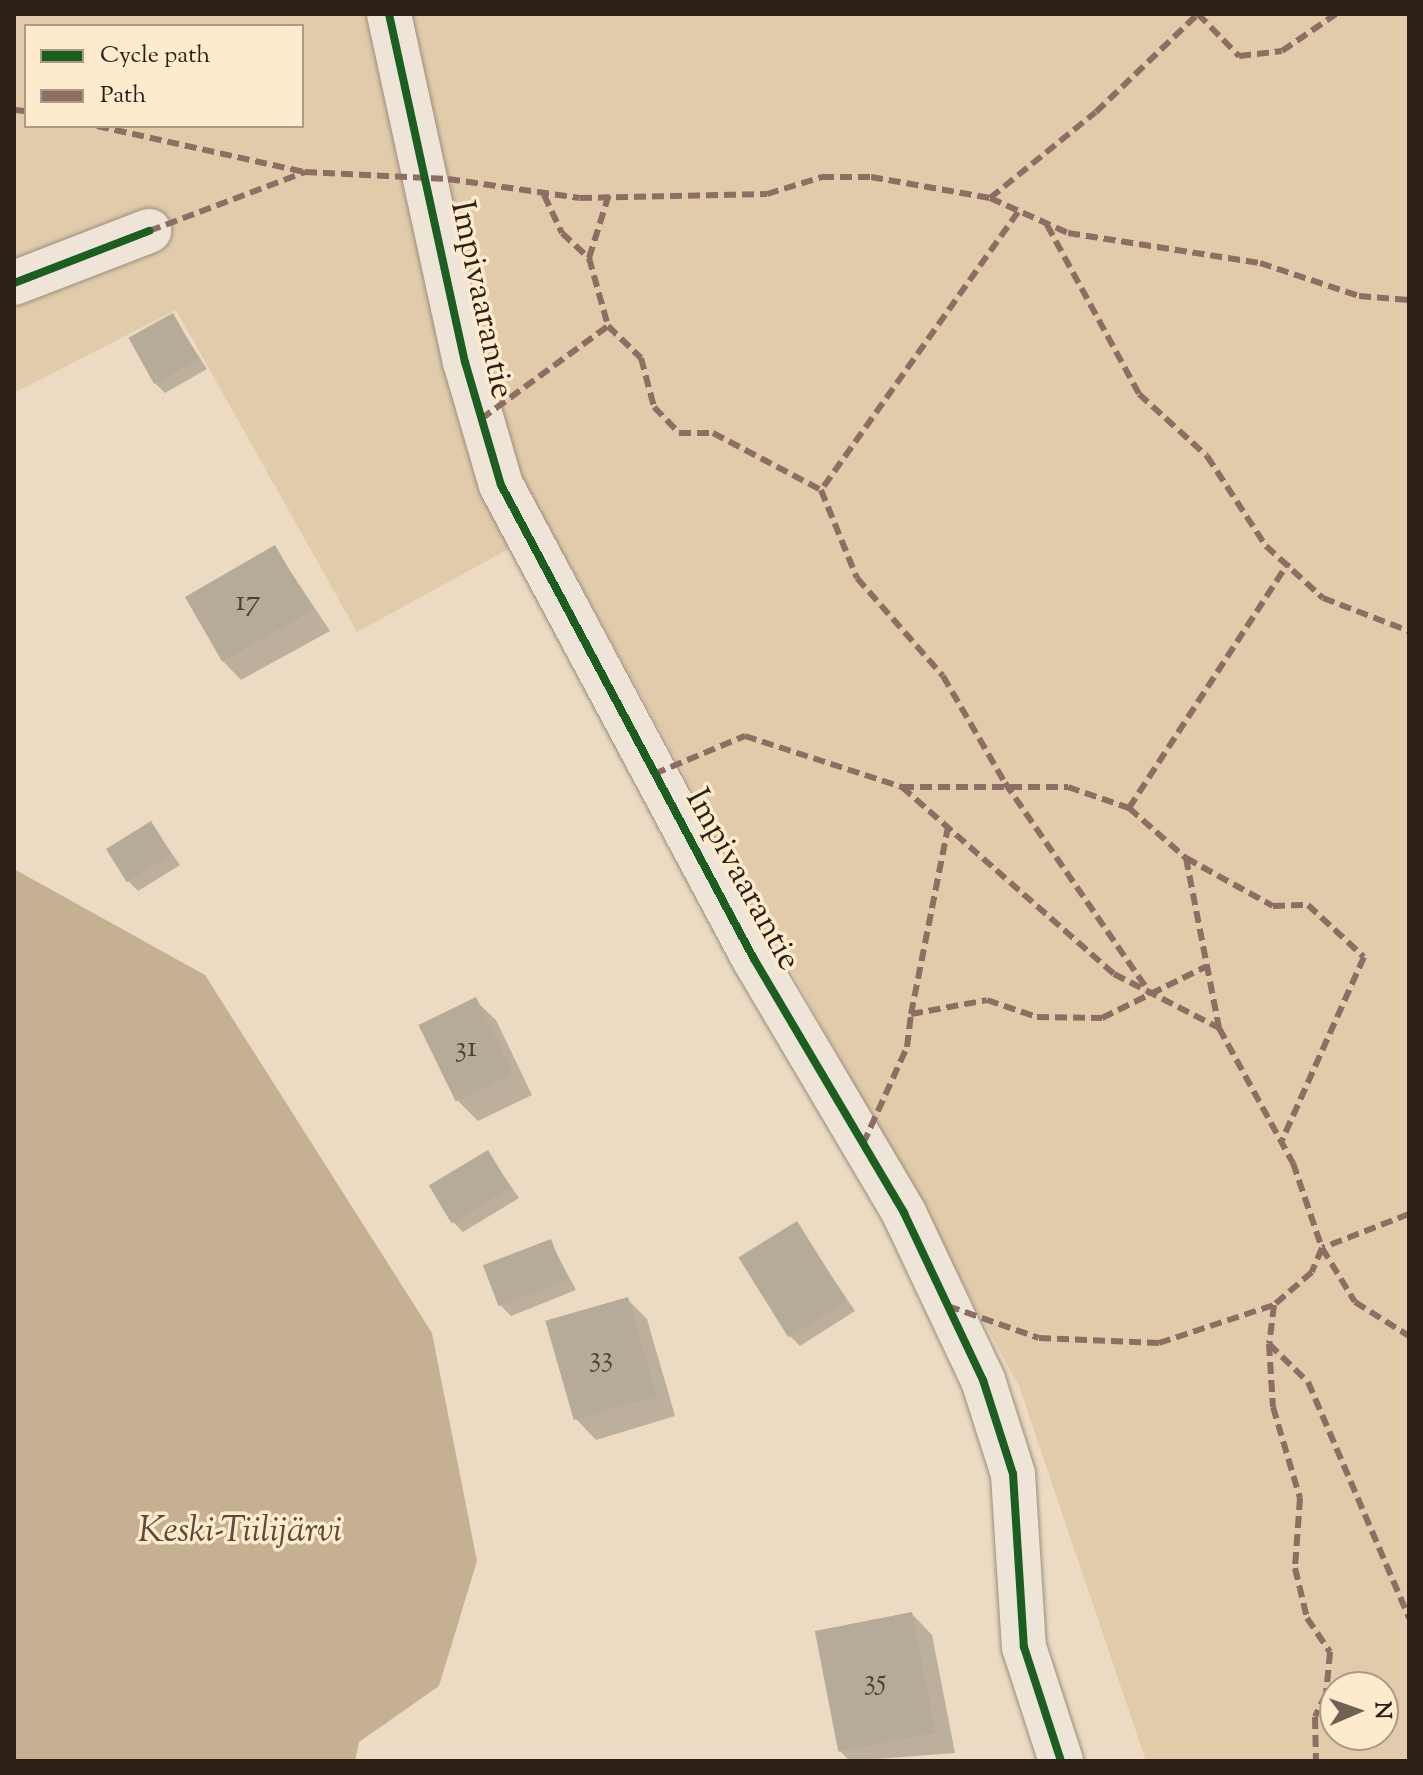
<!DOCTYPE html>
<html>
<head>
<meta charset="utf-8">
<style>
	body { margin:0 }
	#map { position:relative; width:1423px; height:1775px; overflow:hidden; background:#ecdbc2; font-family:"Sorts Mill Goudy",serif }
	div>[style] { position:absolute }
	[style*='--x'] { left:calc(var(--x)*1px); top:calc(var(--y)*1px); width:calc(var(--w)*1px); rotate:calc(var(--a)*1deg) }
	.green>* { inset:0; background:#e2cbaa }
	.water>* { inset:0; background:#c6b092 }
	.shadow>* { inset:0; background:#0003 }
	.building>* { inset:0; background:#b6aa99; transform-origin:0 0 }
	.roads { filter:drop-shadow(0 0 2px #998e7f) drop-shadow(0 0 2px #998e7f) }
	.minor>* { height:44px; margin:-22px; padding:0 22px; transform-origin:22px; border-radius:22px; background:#eee5d8 }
	.quiet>* { height:6px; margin-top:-3px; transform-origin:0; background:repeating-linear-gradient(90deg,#8d6e63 0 12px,transparent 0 18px) }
	.cycleway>* { height:8px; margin:-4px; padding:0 4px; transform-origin:4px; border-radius:4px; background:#1b5e20 }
	span { translate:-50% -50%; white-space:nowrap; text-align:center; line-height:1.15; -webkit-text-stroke:7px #feeacc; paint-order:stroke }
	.number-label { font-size:30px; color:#4e4238 }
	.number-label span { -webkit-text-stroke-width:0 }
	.street-label { font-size:34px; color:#2b1f18 }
	.water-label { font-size:36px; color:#5c4b3b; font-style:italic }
	.frame { position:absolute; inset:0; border:16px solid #2b1f18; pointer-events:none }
	.legend { position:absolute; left:24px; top:24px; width:280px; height:104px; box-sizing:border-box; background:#feeacc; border:2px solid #aa9984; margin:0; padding:10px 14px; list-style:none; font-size:24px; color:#2b1f18 }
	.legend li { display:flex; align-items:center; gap:16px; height:40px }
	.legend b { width:40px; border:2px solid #aa9984 }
	.north { position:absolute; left:1319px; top:1671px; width:80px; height:80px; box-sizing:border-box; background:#feeacc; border:2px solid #aa9984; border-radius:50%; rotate:88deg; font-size:22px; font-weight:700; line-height:32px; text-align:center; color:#2b1f18 }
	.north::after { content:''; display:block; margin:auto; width:28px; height:36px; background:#6f6154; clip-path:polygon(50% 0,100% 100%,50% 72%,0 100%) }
</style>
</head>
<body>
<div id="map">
	<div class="green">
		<div style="clip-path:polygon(evenodd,14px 14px,1409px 14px,1409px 1761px,1146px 1761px,1019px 1386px,549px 527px,357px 632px,176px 310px,14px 393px,14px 14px,26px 26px,302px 26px,302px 126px,26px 126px,26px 26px,14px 14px,1335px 1687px,1383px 1687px,1383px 1735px,1335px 1735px,1335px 1687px)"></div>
	</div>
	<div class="water">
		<div style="clip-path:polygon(14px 869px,205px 975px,432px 1333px,477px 1561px,439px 1686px,359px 1742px,355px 1761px,14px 1761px)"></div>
	</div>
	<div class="shadow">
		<div style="clip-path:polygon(173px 316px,207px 369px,165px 393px,155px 383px)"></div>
		<div style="clip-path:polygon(275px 548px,330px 631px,241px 680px,221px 659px,187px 597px)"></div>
		<div style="clip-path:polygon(151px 824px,180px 865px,138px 891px,128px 881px)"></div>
		<div style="clip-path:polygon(475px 1000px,496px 1020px,532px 1095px,478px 1121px,458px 1101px)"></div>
		<div style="clip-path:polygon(488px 1153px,519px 1198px,463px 1232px,453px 1222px)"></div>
		<div style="clip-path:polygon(796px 1223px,855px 1311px,800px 1346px,790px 1336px)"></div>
		<div style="clip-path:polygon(550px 1241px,576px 1290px,511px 1316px,501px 1306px)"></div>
		<div style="clip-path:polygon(627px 1299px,647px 1319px,675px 1416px,596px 1440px,576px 1419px)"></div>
		<div style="clip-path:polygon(912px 1614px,932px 1635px,955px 1753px,850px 1761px,840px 1751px)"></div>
	</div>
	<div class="building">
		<div style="left:173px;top:313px;width:53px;height:51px;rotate:61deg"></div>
		<div style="left:275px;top:545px;width:75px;height:104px;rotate:60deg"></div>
		<div style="left:151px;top:821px;width:39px;height:53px;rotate:58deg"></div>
		<div style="left:476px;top:997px;width:85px;height:64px;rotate:64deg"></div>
		<div style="left:488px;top:1150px;width:44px;height:69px;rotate:59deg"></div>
		<div style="left:797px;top:1221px;width:94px;height:69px;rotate:58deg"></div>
		<div style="left:551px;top:1239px;width:44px;height:73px;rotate:69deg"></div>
		<div style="left:628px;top:1297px;width:103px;height:86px;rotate:74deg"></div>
		<div style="left:912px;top:1612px;width:123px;height:99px;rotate:79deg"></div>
	</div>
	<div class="roads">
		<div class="minor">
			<div style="--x:389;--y:14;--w:356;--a:77.7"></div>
			<div style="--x:465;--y:362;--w:128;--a:73.7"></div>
			<div style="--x:501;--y:485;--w:537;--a:61.91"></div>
			<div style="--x:754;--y:959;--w:295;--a:59.4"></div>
			<div style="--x:904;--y:1213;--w:185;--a:64.7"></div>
			<div style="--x:983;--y:1380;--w:99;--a:72.3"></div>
			<div style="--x:1013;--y:1474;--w:173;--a:86.4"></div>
			<div style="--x:1024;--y:1647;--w:120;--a:72"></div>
			<div style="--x:14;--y:283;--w:145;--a:-21.1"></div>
		</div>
	</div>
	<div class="quiet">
		<div style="--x:1198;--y:14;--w:59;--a:45.7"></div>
		<div style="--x:1239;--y:56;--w:43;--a:-6.6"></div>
		<div style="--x:1282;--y:51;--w:65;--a:-34.4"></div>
		<div style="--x:14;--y:110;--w:12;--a:5"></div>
		<div style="--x:97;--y:126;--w:213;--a:12.5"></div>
		<div style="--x:305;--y:172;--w:143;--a:2.8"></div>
		<div style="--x:448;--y:179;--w:133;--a:8.2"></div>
		<div style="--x:580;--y:198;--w:187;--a:-1.2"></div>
		<div style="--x:767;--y:194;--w:58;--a:-17.2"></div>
		<div style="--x:822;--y:177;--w:49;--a:0"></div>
		<div style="--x:871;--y:177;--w:121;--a:10"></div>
		<div style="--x:990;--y:198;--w:85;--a:24.2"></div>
		<div style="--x:1068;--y:233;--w:194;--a:8.9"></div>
		<div style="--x:1260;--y:263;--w:104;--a:18.4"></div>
		<div style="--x:1359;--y:296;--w:50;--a:4.6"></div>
		<div style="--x:544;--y:195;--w:42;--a:64.7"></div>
		<div style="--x:562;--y:233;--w:37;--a:43"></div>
		<div style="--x:589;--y:258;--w:71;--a:74.4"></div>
		<div style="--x:608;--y:326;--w:46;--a:44.1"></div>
		<div style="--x:641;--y:358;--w:51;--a:75.1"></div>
		<div style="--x:654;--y:407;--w:36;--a:46"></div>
		<div style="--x:679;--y:433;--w:34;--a:0"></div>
		<div style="--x:713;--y:433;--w:122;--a:27.8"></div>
		<div style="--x:990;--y:198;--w:136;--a:-39.1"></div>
		<div style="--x:1096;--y:112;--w:141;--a:-43.9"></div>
		<div style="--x:1018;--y:212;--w:341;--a:125.3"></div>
		<div style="--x:821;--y:490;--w:95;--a:67.8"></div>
		<div style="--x:857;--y:578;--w:130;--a:48.7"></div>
		<div style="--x:943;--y:676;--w:124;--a:59.9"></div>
		<div style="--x:1005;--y:783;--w:257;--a:55.4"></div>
		<div style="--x:1047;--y:225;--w:192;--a:61.4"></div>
		<div style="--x:1139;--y:394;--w:92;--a:42.4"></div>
		<div style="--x:1207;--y:456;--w:108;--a:56.8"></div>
		<div style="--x:1266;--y:546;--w:77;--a:42.4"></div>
		<div style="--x:1323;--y:598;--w:92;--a:21"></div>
		<div style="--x:149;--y:231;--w:167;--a:-20.7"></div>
		<div style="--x:589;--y:258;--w:67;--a:-72.6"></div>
		<div style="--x:481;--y:419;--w:157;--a:-36.2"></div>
		<div style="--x:654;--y:774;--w:99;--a:-22.7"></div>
		<div style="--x:745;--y:736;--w:165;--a:18"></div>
		<div style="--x:902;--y:787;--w:166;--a:0"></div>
		<div style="--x:1068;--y:787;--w:65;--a:19"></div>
		<div style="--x:1129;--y:808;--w:76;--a:41.3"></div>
		<div style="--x:1186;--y:858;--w:173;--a:79"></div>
		<div style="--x:1219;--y:1028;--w:154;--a:61.3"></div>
		<div style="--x:1293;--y:1163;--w:90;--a:71.2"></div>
		<div style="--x:1322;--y:1248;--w:26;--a:113"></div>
		<div style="--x:1312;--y:1272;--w:50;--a:139"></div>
		<div style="--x:1274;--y:1305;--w:39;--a:97"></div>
		<div style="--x:1269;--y:1344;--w:63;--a:86.4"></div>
		<div style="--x:1273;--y:1407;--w:95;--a:73.5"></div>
		<div style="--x:1300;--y:1498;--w:70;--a:94.1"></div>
		<div style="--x:1295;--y:1568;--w:51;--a:76.5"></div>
		<div style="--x:1307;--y:1618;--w:41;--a:55.9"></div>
		<div style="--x:1330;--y:1652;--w:42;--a:95.4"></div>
		<div style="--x:1326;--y:1694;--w:25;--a:116"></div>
		<div style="--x:1315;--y:1717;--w:44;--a:88.7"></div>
		<div style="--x:902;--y:787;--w:283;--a:41.4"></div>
		<div style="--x:1114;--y:974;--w:118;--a:27.2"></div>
		<div style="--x:1129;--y:808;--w:293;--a:-57"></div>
		<div style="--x:1186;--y:858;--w:99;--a:28.9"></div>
		<div style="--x:1273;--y:906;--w:35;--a:-2"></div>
		<div style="--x:1308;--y:905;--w:76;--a:42.9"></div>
		<div style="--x:1364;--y:957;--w:201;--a:114.1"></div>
		<div style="--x:911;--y:1014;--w:191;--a:-78.8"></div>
		<div style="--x:863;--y:1144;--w:107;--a:-65.6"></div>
		<div style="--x:907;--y:1047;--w:33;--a:-83"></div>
		<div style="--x:911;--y:1014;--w:77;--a:-10.4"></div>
		<div style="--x:987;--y:1000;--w:53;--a:18.8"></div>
		<div style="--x:1037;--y:1017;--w:65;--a:0.9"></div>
		<div style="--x:1102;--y:1018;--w:115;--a:-26.3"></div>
		<div style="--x:1409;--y:1214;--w:93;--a:158.7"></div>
		<div style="--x:1322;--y:1248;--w:63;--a:58.6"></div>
		<div style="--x:1355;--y:1302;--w:64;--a:32.2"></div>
		<div style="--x:948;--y:1306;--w:96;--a:19.4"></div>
		<div style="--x:1039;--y:1338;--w:120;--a:2.4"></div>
		<div style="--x:1159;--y:1343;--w:121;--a:-18.3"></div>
		<div style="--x:1269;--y:1344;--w:54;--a:44.3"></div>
		<div style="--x:1308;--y:1382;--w:257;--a:66.8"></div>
	</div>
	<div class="cycleway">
		<div style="--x:389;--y:14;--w:356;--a:77.7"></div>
		<div style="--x:465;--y:362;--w:128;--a:73.7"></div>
		<div style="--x:501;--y:485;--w:537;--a:61.91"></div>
		<div style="--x:754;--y:959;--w:295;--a:59.4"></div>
		<div style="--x:904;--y:1213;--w:185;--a:64.7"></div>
		<div style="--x:983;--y:1380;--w:99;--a:72.3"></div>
		<div style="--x:1013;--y:1474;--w:173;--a:86.4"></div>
		<div style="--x:1024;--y:1647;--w:120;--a:72"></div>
		<div style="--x:14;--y:283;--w:145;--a:-21.1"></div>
	</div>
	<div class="number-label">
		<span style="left:248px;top:603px">17</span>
		<span style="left:466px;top:1049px">31</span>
		<span style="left:601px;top:1359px">33</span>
		<span style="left:875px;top:1682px">35</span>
	</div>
	<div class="street-label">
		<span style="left:481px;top:300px;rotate:78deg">Impivaarantie</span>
		<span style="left:742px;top:880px;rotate:61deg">Impivaarantie</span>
	</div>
	<div class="water-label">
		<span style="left:240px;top:1533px">Keski-Tiilijärvi</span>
	</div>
	<div class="frame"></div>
	<ul class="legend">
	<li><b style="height:10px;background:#1b5e20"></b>Cycle path</li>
	<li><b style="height:10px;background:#8d6e63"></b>Path</li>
	</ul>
	<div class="north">N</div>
</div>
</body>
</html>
